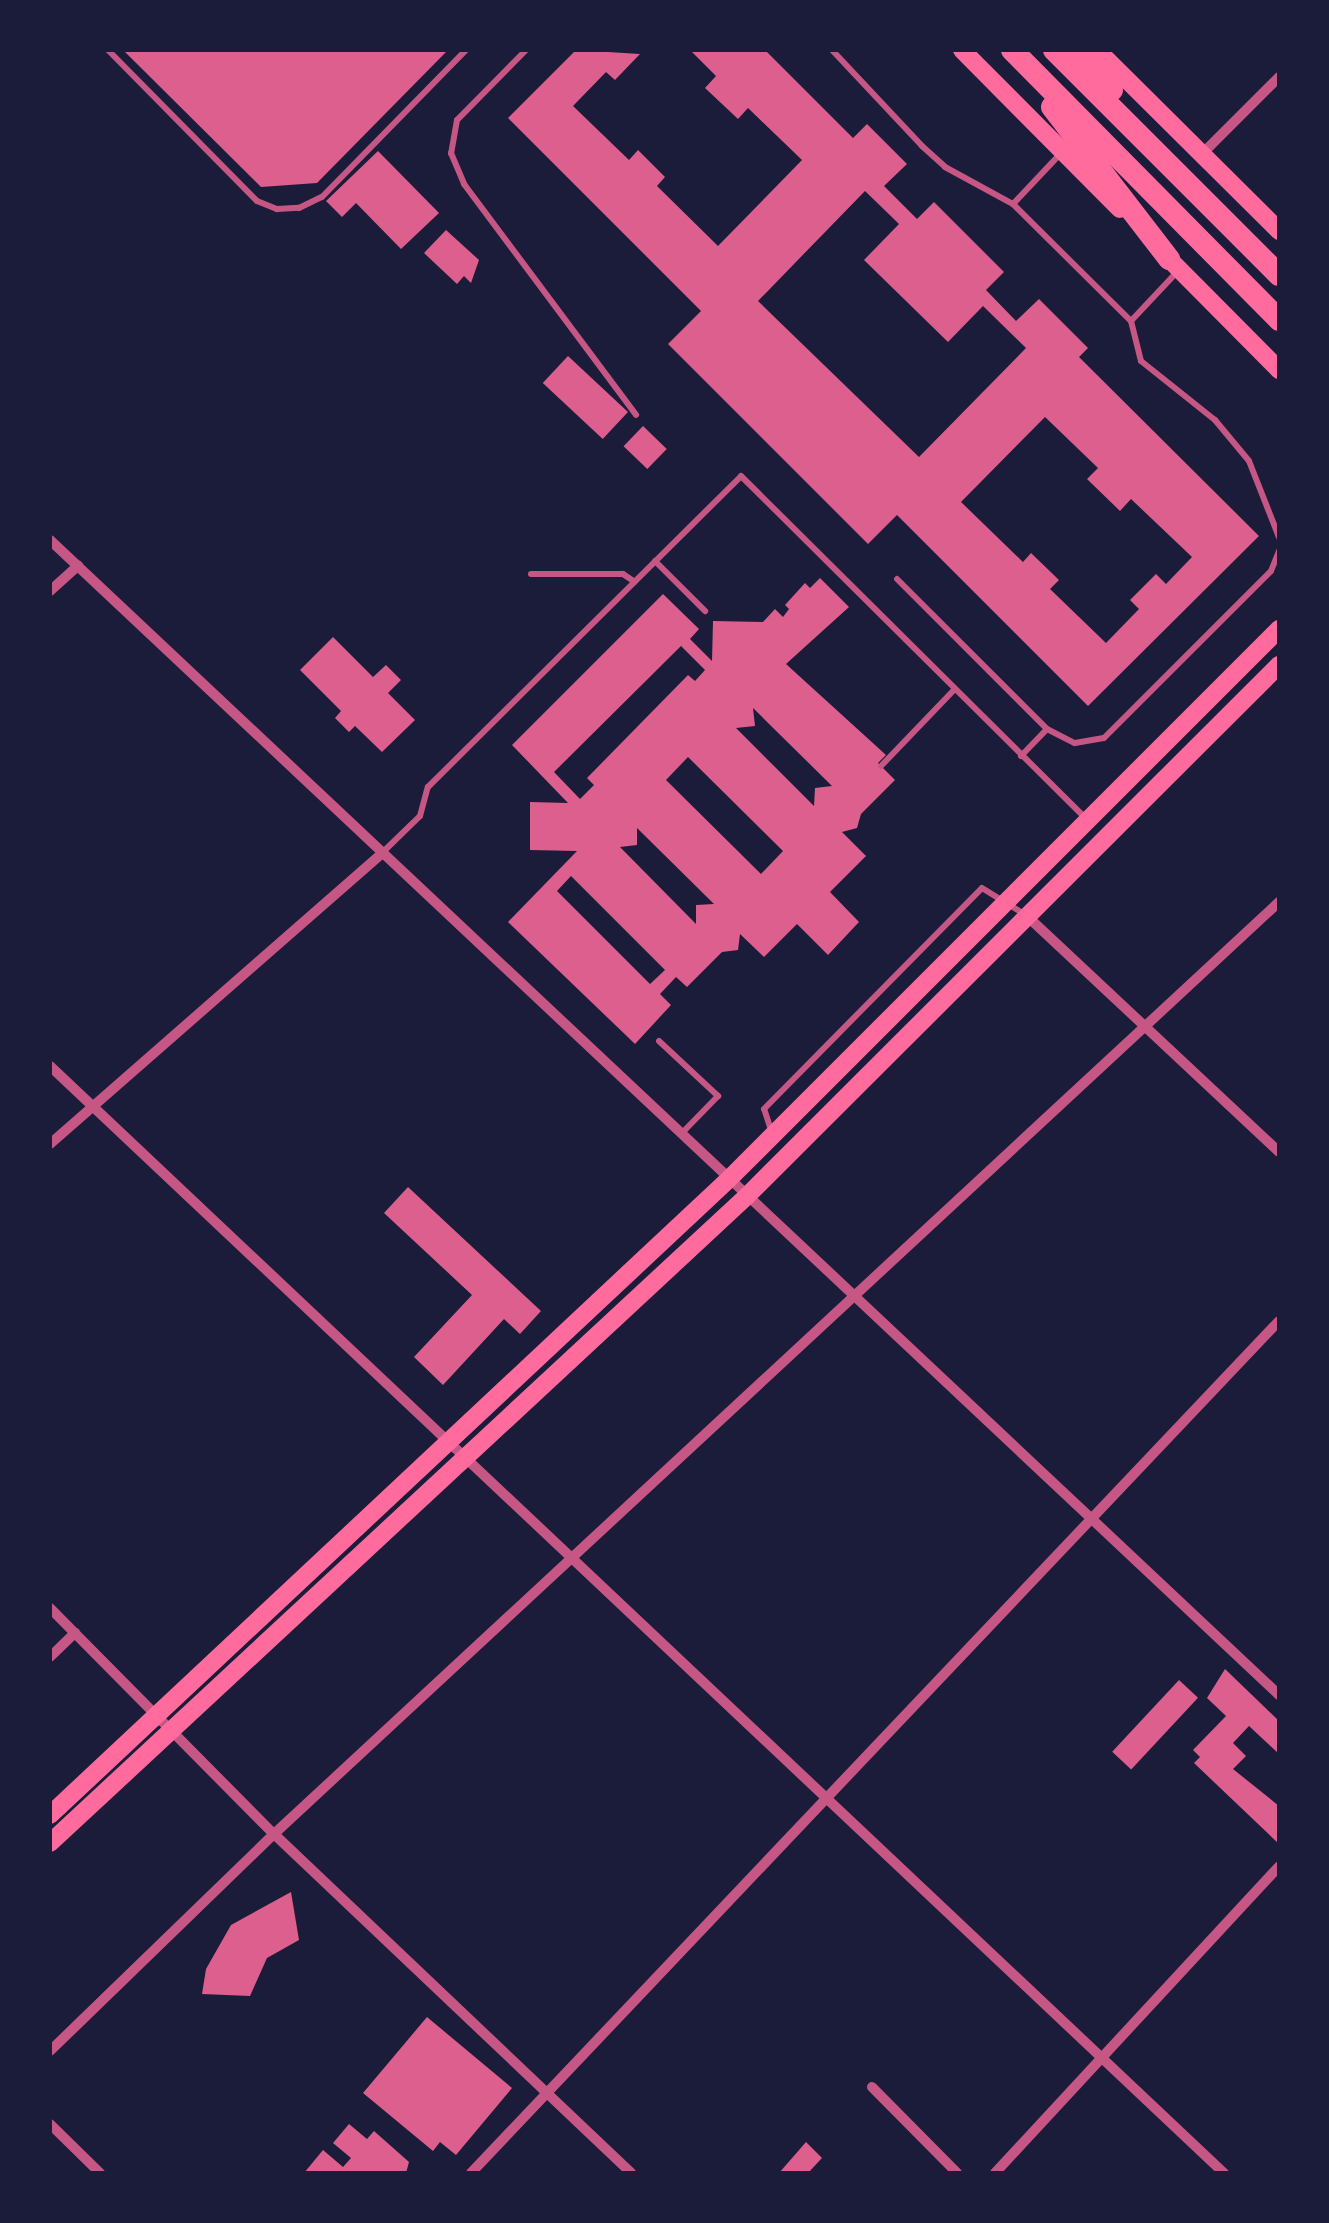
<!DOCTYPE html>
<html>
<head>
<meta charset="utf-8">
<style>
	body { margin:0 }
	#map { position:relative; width:1329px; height:2223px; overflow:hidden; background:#1b1b3a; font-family:"IBM Plex Sans",sans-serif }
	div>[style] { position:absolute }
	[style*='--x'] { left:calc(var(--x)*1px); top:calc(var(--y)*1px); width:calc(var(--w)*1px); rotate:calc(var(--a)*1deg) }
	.building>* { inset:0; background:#dd5f8e; transform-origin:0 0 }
	.service>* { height:6px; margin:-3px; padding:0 3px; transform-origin:3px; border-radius:3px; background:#c65784 }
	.minor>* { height:10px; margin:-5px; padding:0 5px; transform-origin:5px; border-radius:5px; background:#c65784 }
	.secondary>* { height:18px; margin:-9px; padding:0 9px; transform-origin:9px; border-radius:9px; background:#ff6b9d }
	.trunk>* { height:22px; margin:-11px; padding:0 11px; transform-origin:11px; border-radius:11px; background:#ff6b9d }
	span { translate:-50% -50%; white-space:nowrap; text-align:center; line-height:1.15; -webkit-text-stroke:9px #1b1b3a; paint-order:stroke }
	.frame { position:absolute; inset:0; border:52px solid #1b1b3a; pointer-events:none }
</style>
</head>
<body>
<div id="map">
	<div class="building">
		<div style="clip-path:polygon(123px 50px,448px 50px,317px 183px,261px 187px)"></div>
		<div style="clip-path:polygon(evenodd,576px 50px,640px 54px,615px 80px,606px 72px,573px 106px,629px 160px,638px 150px,665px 177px,657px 186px,718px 246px,802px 160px,748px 108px,738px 119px,705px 88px,716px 76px,690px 50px,765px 50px,853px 138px,867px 124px,907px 164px,884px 186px,917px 219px,934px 202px,1004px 272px,986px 290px,1016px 321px,1039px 299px,1088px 348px,1079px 357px,1259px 536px,1088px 706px,897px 515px,868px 544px,668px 344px,701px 311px,508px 118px,576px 50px,865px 191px,899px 224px,864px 260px,948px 342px,983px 306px,1026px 348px,919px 457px,758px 301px,865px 191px,576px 50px,1045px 417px,1098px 468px,1087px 479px,1120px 511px,1131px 499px,1192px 557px,1166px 584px,1156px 574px,1130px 600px,1139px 609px,1106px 643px,1050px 589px,1059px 580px,1031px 553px,1023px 562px,961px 502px,1045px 417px)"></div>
		<div style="clip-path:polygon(378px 151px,439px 213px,401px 249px,356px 203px,342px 217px,326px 201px)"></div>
		<div style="clip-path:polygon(446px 230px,479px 260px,471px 283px,464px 276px,457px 284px,424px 253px)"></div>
		<div style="left:568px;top:356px;width:82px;height:37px;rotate:43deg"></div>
		<div style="left:643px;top:426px;width:33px;height:28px;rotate:44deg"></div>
		<div style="clip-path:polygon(evenodd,820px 578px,849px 607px,786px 664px,886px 755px,878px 763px,895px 780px,861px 814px,857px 828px,842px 832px,866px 856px,830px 892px,859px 922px,828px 955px,797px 924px,764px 957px,740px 934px,738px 950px,722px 952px,687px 987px,676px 977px,660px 994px,671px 1005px,635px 1044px,508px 922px,577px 851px,530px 850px,530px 802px,568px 803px,512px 745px,663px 594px,699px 629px,690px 639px,712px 661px,713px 621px,763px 622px,775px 609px,783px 617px,789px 609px,785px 605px,805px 583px,810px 588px,820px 578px,681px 646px,705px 670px,695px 681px,688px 675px,587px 778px,594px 785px,580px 799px,554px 772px,681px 646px,820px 578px,753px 708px,832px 786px,815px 788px,814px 806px,736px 728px,755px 726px,753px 708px,820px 578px,688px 757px,783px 851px,761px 874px,666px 780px,688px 757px,820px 578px,637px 828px,714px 904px,696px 905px,696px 924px,620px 847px,637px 845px,637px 828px,820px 578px,571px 876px,665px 970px,650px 984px,557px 891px,571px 876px)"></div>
		<div style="clip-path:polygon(333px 637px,373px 677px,386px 665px,401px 680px,388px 693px,415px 720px,382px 752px,355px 726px,349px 732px,335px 718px,341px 711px,300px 670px)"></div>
		<div style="clip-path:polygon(408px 1187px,541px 1311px,520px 1334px,504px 1319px,443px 1385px,414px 1357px,472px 1295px,384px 1213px)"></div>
		<div style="clip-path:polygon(1225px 1669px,1279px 1721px,1279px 1754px,1249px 1726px,1233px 1743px,1246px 1756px,1233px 1769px,1279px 1806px,1279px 1844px,1194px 1763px,1200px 1757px,1193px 1750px,1226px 1716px,1207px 1698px)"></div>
		<div style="left:1179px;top:1680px;width:26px;height:98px;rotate:43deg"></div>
		<div style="clip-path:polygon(291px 1892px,299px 1940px,267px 1958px,250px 1996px,202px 1994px,206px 1969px,231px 1925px)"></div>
		<div style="clip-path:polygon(427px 2017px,512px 2088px,456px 2155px,440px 2142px,433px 2151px,363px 2093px)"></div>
		<div style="clip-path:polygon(349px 2124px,367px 2139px,374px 2131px,409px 2162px,406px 2173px,304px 2173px,323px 2150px,343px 2167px,351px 2158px,333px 2143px)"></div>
		<div style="clip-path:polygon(806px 2142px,822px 2158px,808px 2173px,779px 2173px)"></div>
	</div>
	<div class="service">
		<div style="--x:108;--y:50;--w:212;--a:45.4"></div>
		<div style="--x:257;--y:201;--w:22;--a:22"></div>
		<div style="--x:277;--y:209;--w:22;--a:-3"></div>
		<div style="--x:299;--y:208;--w:25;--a:-26"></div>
		<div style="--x:322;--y:197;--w:206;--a:-45.6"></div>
		<div style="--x:526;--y:50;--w:98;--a:134.6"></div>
		<div style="--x:457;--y:120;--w:34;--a:100"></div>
		<div style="--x:451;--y:153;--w:34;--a:67"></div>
		<div style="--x:464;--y:184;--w:288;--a:53.3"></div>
		<div style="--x:832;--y:50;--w:132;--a:46.8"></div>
		<div style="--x:922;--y:146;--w:31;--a:42"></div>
		<div style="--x:945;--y:167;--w:77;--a:28.6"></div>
		<div style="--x:1013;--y:204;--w:166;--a:44.8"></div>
		<div style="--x:1131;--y:321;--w:67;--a:-46.8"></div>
		<div style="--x:1013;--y:204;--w:71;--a:-46.7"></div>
		<div style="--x:1131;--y:321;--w:41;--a:76"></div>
		<div style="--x:1141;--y:361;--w:95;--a:38.6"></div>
		<div style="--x:1215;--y:420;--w:53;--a:50.3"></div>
		<div style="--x:1249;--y:461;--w:82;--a:68.5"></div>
		<div style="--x:655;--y:561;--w:71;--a:45"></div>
		<div style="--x:531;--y:574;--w:92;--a:0"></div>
		<div style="--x:623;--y:574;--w:14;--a:34"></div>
		<div style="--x:897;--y:579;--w:212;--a:45"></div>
		<div style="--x:1047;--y:729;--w:31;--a:27"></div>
		<div style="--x:1075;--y:743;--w:29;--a:-10"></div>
		<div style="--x:1104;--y:738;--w:236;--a:-45"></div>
		<div style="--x:1271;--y:571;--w:22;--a:-68"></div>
		<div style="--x:1021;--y:756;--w:37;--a:-46"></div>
		<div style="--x:881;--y:766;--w:105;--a:-46.2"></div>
		<div style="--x:384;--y:851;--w:50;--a:-44.2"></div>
		<div style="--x:420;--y:816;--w:30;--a:-75"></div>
		<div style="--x:428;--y:787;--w:441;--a:-44.8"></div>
		<div style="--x:741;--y:476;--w:485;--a:44.8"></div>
		<div style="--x:659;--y:1041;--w:81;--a:43"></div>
		<div style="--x:718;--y:1096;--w:52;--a:134.2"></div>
		<div style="--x:771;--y:1130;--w:22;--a:-108"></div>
		<div style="--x:764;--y:1109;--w:310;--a:-45.4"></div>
		<div style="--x:982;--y:888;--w:49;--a:31.8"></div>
	</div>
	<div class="minor">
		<div style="--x:1202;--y:154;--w:109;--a:-45"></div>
		<div style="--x:50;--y:540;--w:1687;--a:43.22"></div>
		<div style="--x:50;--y:591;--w:38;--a:-42"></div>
		<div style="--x:1028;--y:917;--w:344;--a:43.1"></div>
		<div style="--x:50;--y:1066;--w:1614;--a:43.32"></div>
		<div style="--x:50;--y:1144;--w:443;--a:-41.2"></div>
		<div style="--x:50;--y:1608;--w:318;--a:45.3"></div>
		<div style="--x:274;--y:1834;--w:492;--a:43.5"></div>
		<div style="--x:50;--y:1657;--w:35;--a:-44"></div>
		<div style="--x:50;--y:2051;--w:312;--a:-44.1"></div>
		<div style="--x:274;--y:1834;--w:1371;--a:-42.84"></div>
		<div style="--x:872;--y:2087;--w:121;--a:45.3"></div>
		<div style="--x:50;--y:2124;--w:70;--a:44.4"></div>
		<div style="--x:471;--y:2173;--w:1174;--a:-46.52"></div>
		<div style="--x:995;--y:2173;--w:418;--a:-47.2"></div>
	</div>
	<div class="secondary">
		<div style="--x:962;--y:50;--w:224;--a:45.2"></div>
		<div style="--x:1097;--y:50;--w:257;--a:44.8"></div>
		<div style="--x:1163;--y:253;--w:165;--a:45.2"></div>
		<div style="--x:50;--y:1815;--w:930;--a:-43.13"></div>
		<div style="--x:729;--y:1179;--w:778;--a:-45"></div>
		<div style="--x:50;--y:1843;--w:951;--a:-42.87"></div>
		<div style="--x:747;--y:1196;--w:752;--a:-44.95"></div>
	</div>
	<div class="trunk">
		<div style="--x:1012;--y:50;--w:380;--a:45.3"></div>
		<div style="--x:1054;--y:50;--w:318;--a:45"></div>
		<div style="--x:1082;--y:50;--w:50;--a:53.1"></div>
		<div style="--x:1052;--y:107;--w:192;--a:52.4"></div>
	</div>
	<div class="frame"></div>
</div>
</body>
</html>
